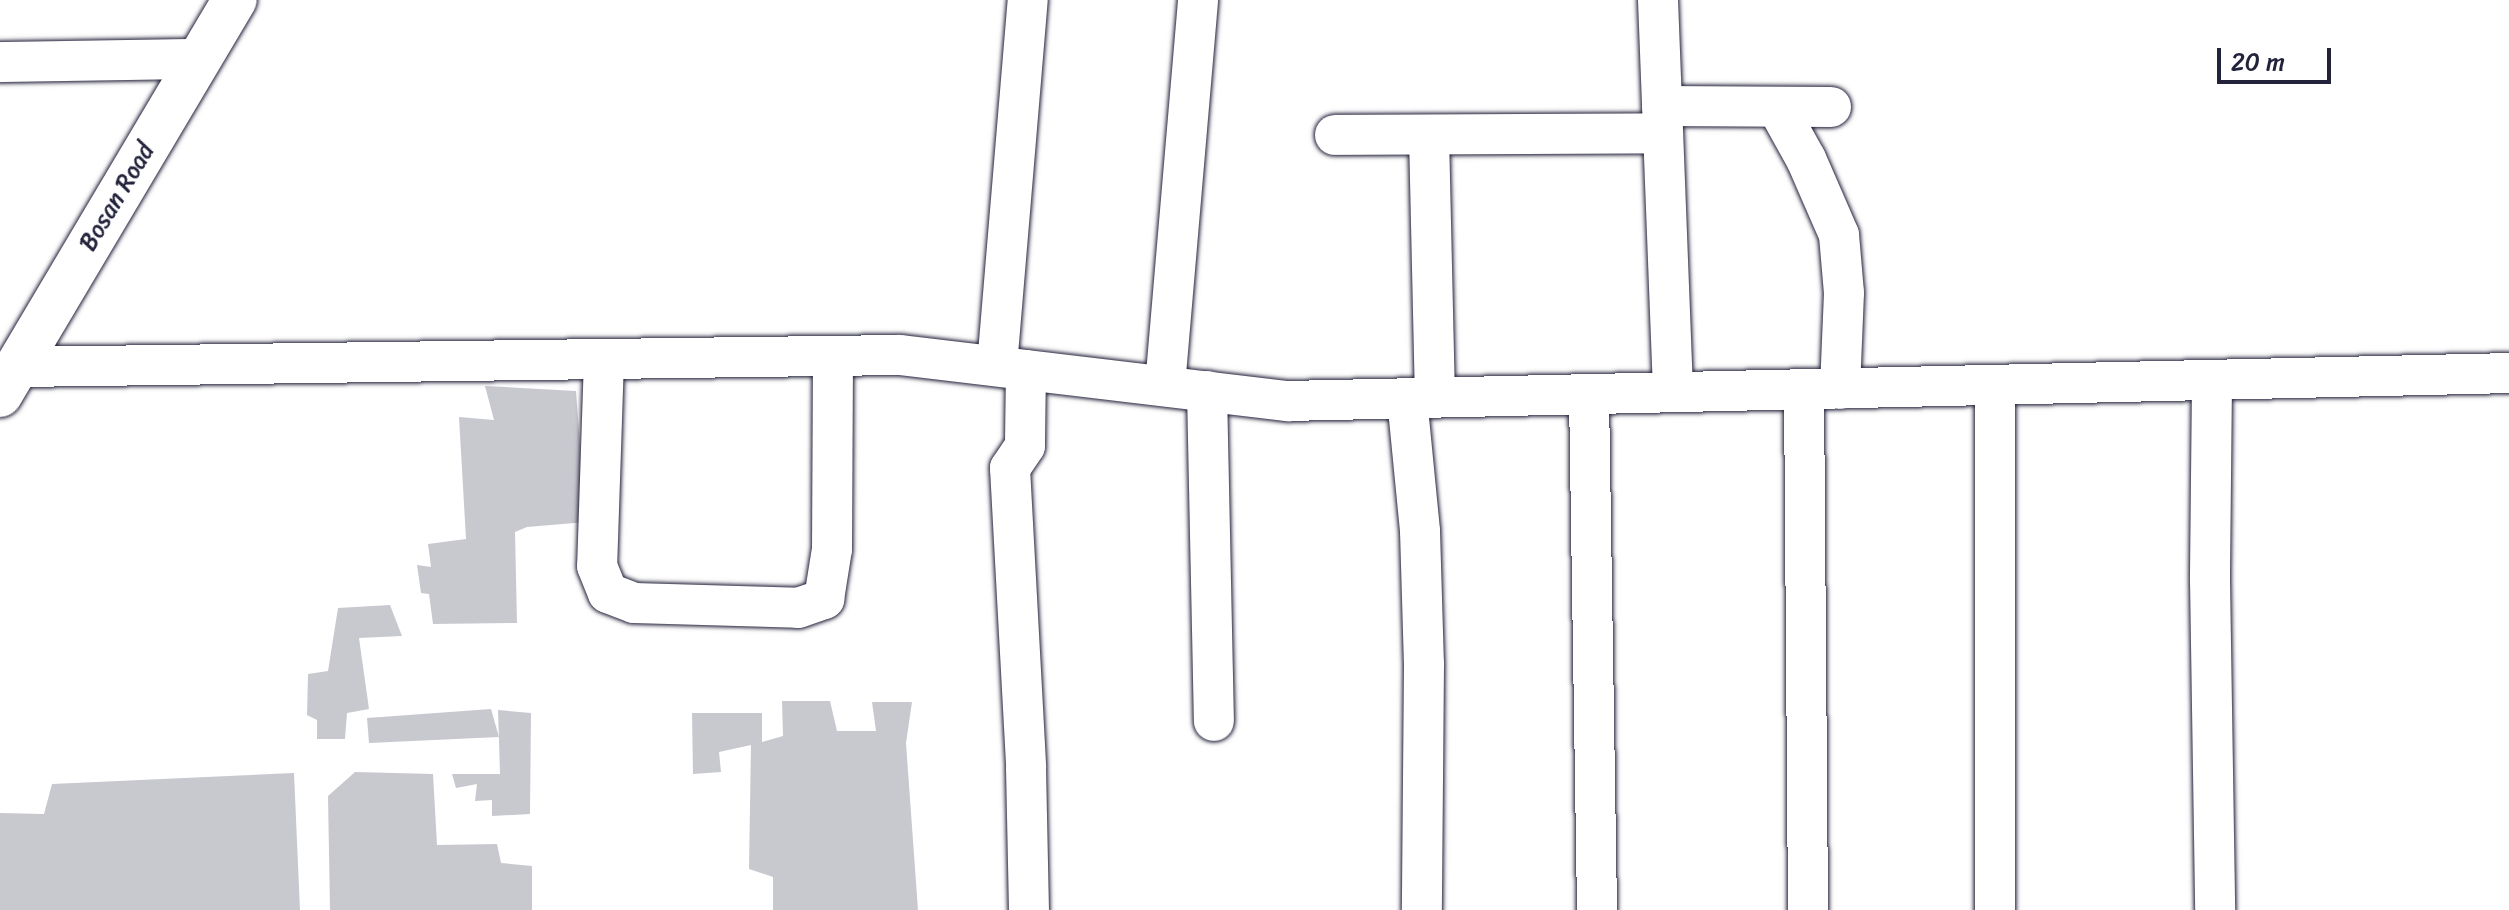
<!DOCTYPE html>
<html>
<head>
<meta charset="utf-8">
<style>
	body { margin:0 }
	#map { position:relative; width:2509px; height:910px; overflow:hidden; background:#fff; font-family:Sriracha,sans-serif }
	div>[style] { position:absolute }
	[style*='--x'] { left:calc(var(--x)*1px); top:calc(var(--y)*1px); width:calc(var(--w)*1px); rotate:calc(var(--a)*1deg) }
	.building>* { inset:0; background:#c8c8cf }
	.roads { filter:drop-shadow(0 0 2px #22223b) drop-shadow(0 0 2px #22223b) }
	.minor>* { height:40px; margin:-20px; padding:0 20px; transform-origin:20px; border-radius:20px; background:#fff }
	.secondary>* { height:44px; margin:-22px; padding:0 22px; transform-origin:22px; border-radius:22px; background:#fff }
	span { translate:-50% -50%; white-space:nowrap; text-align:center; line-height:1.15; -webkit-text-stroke:7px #fff; paint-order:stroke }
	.street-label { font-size:24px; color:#22223b }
	.scale { position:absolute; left:2217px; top:48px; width:114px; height:36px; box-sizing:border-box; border:4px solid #22223b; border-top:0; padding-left:10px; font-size:24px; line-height:28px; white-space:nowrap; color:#22223b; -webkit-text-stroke:6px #fff; paint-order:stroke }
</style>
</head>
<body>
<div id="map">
	<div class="building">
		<div style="clip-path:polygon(485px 386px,576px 391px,583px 486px,598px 521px,527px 527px,515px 532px,517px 623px,433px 624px,429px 594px,421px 593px,417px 565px,431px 567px,428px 544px,466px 539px,459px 417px,494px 420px)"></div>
		<div style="clip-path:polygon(390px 605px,402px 636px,359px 638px,369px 709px,347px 713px,345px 739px,317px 739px,317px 720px,307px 715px,308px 674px,328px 671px,338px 608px)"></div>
		<div style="clip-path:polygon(782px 701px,830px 701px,837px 731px,876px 731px,872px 702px,912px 702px,906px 743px,918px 910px,773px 910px,773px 877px,749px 869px,751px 745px,719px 752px,721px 772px,693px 774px,692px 713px,762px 713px,762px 742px,783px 736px)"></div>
		<div style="clip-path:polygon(491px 709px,499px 737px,369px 743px,367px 718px)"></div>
		<div style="clip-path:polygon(498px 710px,531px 713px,530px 814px,492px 816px,492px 800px,475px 801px,477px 784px,456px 788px,452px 774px,500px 774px)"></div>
		<div style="clip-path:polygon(355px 772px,433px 774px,437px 845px,497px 844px,501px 863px,532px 866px,532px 910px,330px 910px,328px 796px)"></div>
		<div style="clip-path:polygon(294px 773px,300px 910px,0 910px,0 813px,44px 814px,52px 784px)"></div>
	</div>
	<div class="roads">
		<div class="minor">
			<div style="--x:1658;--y:0;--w:392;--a:87.8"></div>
			<div style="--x:0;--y:62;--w:200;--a:-0.9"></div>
			<div style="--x:1662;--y:106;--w:169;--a:0.3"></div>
			<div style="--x:1777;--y:107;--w:60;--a:60.9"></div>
			<div style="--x:1806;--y:159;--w:83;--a:66.5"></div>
			<div style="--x:1839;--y:235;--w:58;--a:85.1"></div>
			<div style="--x:1844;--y:293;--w:96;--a:92.4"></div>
			<div style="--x:1335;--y:135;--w:328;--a:-0.3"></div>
			<div style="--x:1429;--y:135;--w:263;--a:88.7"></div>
			<div style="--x:604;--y:359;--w:207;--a:91.9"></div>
			<div style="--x:597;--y:566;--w:29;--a:68"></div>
			<div style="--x:608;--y:593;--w:28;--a:21"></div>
			<div style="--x:634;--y:603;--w:164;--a:1.7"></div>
			<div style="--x:798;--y:608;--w:28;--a:-19"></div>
			<div style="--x:824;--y:599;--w:51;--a:-80.9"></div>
			<div style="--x:832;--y:549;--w:193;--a:-89.7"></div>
			<div style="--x:997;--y:366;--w:367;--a:-85.2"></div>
			<div style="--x:17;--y:367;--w:883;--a:-0.78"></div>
			<div style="--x:900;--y:355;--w:391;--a:6.8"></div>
			<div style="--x:1288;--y:401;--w:1221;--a:-1.31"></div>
			<div style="--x:1026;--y:370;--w:76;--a:90.8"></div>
			<div style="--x:1025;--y:446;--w:27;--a:124"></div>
			<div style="--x:1010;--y:468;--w:300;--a:86.9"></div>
			<div style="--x:1026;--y:768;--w:142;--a:88.8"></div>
			<div style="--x:2212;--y:382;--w:198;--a:90.6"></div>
			<div style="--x:2210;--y:580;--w:330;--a:89.1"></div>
			<div style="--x:1995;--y:385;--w:525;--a:90"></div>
			<div style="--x:1165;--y:386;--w:387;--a:-85.1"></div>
			<div style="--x:1804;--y:389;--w:521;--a:89.56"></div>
			<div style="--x:1207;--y:391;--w:330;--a:88.8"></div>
			<div style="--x:1589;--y:394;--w:516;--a:89.11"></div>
			<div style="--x:1407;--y:398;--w:134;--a:84.4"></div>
			<div style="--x:1420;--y:531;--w:133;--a:88.3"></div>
			<div style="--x:1424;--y:664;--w:246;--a:90.5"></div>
		</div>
		<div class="secondary">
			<div style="--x:0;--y:395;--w:460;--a:-59.3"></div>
		</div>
	</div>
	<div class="street-label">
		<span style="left:117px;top:197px;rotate:-59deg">Bosan Road</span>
	</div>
	<div class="scale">20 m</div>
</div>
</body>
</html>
